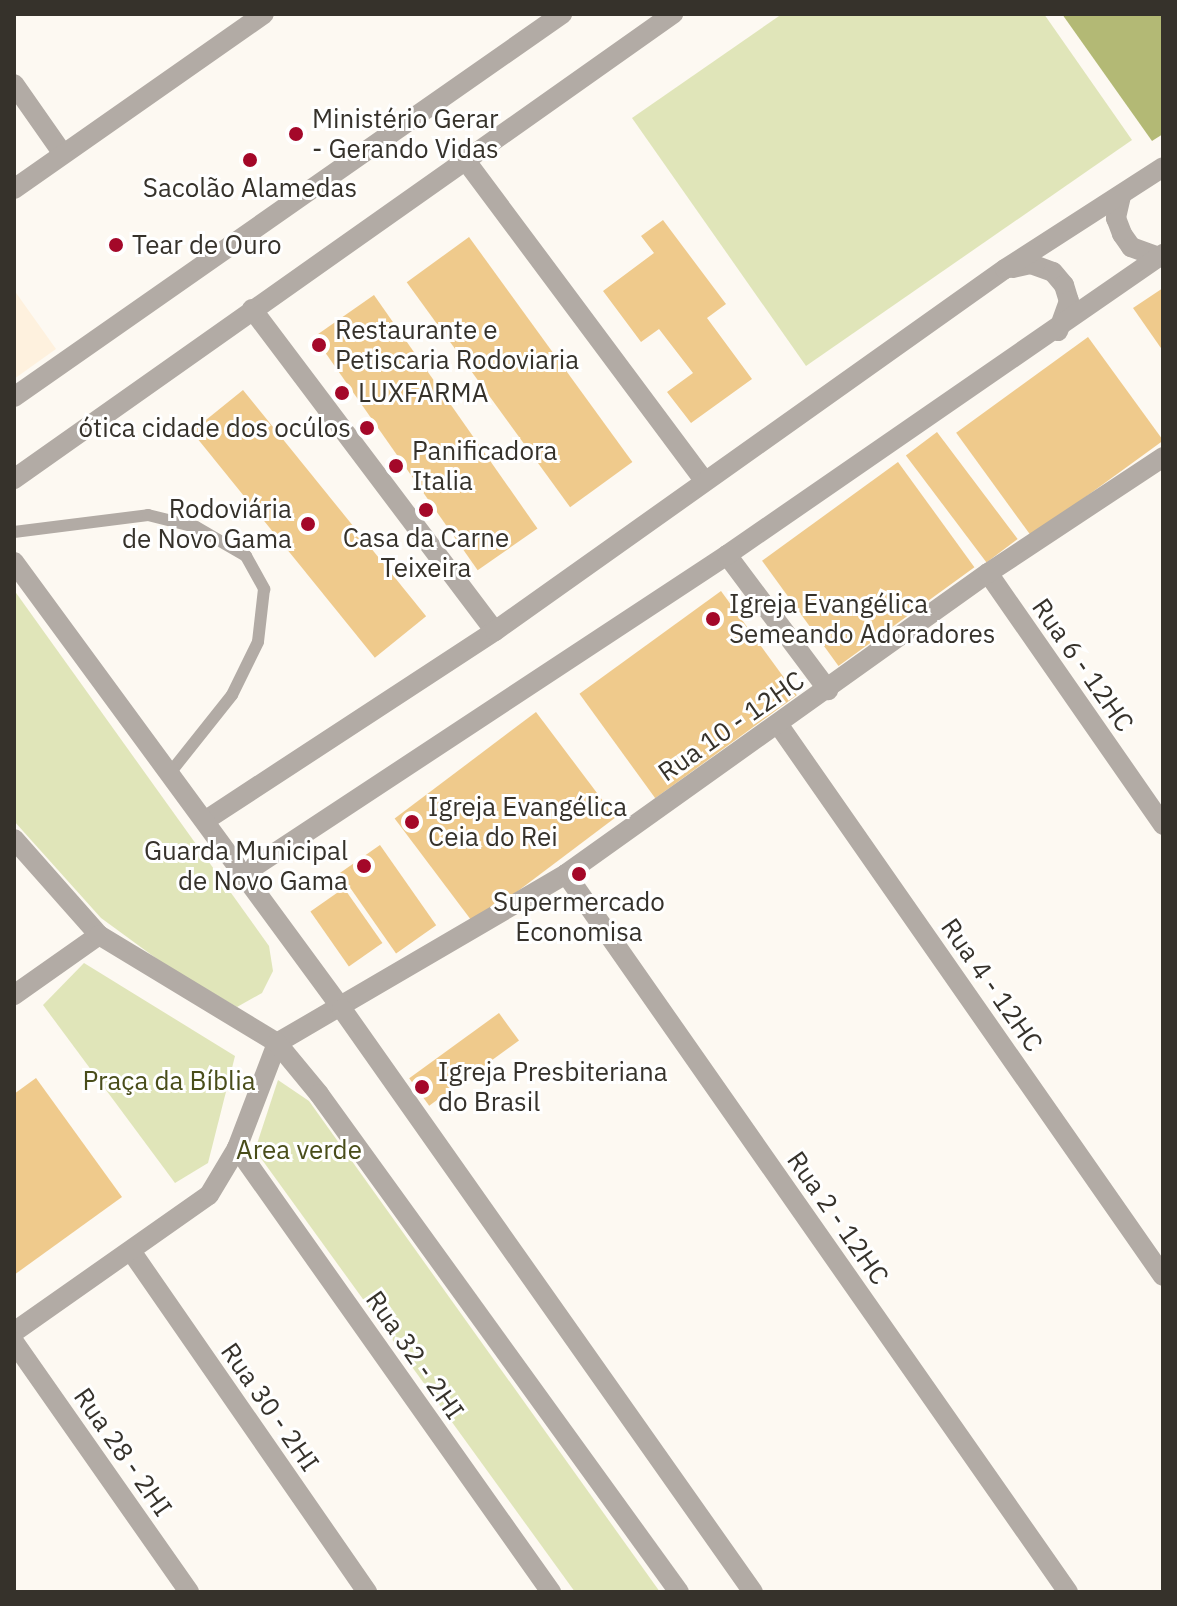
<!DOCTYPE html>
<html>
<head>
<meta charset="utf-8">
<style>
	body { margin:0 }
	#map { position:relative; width:1177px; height:1606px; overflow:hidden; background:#fdf9f2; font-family:"IBM Plex Sans",sans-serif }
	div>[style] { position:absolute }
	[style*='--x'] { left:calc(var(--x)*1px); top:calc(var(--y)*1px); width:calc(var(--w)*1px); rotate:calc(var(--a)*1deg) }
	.built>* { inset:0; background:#fef1de }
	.green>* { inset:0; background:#e0e5b9 }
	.forest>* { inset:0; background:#b3b975 }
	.building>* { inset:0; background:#efca8c; transform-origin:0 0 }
	.service>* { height:12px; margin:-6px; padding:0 6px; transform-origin:6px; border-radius:6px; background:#b2aba5 }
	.minor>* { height:20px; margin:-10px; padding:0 10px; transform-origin:10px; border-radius:10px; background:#b2aba5 }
	.tertiary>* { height:20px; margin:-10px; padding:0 10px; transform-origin:10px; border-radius:10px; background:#b2aba5 }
	.dots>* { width:22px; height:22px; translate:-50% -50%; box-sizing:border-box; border:4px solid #fff; border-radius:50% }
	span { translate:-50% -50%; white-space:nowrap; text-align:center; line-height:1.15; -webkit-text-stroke:6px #fff; paint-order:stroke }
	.poi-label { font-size:26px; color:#36322b }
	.left { translate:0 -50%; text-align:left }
	.right { translate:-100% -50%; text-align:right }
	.street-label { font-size:26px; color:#36322b }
	.park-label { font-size:26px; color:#494d1a }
	.frame { position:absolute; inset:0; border:16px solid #36322b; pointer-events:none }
</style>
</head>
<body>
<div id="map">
	<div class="built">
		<div style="clip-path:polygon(14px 290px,56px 349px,14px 379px)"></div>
	</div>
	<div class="green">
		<div style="clip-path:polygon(782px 14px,1044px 14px,1132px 140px,806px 366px,632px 118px)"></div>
		<div style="clip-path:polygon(14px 590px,269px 946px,273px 971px,262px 993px,237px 1007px,168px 967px,101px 918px,14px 821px)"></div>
		<div style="clip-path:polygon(84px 963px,235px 1056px,208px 1163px,175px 1183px,43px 1005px)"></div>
		<div style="clip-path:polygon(278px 1080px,309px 1101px,660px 1592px,575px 1592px,255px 1150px)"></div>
	</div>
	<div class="forest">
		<div style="clip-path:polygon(1062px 14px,1163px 14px,1163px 134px,1152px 141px)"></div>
	</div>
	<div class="building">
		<div style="clip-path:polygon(663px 220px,726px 304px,707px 318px,752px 379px,691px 423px,667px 392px,693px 373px,659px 329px,641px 342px,603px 291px,654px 253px,641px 236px)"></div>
		<div style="left:469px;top:237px;width:278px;height:77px;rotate:54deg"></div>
		<div style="clip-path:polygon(1163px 288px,1163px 351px,1133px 308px)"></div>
		<div style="left:374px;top:295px;width:285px;height:73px;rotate:55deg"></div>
		<div style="left:1088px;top:337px;width:128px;height:163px;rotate:54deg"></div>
		<div style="left:243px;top:390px;width:291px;height:66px;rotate:51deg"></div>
		<div style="left:937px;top:432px;width:134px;height:39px;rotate:53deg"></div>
		<div style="left:898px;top:462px;width:130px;height:168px;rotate:54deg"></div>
		<div style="left:721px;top:591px;width:129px;height:175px;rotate:54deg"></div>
		<div style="left:536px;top:712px;width:132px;height:177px;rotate:53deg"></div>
		<div style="left:380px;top:845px;width:98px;height:49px;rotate:55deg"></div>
		<div style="left:344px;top:888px;width:67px;height:41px;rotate:55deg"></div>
		<div style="left:499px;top:1013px;width:34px;height:111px;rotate:54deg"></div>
		<div style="clip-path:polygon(36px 1078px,122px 1197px,14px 1275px,14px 1094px)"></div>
	</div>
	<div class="service">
		<div style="--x:14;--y:532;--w:135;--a:-7.2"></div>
		<div style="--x:148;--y:515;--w:49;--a:14"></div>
		<div style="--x:196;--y:527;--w:58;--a:30.1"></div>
		<div style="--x:246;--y:556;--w:38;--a:61"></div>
		<div style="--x:264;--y:589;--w:53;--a:96.5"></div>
		<div style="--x:258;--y:642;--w:59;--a:116.1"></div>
		<div style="--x:232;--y:695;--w:100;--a:128.5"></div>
	</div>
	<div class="minor">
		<div style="--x:14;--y:84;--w:85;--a:55"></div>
		<div style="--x:463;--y:157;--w:403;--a:53.3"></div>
		<div style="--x:14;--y:189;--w:305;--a:-35"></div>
		<div style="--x:1121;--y:196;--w:23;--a:103"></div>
		<div style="--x:1116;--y:218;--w:17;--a:69"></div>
		<div style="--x:1122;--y:234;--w:16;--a:55"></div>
		<div style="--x:1131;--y:247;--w:30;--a:20"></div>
		<div style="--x:1013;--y:268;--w:18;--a:-13"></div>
		<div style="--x:1031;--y:264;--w:23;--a:20"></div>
		<div style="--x:1053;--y:272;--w:17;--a:50"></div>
		<div style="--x:1064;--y:285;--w:17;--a:73"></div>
		<div style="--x:1069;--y:301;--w:32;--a:110"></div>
		<div style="--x:252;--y:309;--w:403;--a:53"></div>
		<div style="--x:14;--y:397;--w:669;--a:-34.95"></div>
		<div style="--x:14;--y:479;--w:807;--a:-35.21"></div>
		<div style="--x:727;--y:555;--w:169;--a:53.2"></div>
		<div style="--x:988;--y:573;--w:307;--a:55.2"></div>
		<div style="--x:778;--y:724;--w:673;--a:55.11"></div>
		<div style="--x:206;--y:820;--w:345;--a:-33.2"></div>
		<div style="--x:495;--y:631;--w:625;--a:-35.37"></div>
		<div style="--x:1005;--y:269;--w:188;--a:-32.8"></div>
		<div style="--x:243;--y:874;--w:580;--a:-33.39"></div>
		<div style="--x:727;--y:555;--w:530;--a:-34.62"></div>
		<div style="--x:566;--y:874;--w:876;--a:55.04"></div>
		<div style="--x:14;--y:995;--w:104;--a:-35.2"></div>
		<div style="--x:237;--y:1148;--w:544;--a:54.73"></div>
		<div style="--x:131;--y:1251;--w:415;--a:55.3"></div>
		<div style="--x:14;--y:1332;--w:238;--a:-35.1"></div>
		<div style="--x:209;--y:1195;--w:55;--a:-59.2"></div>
		<div style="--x:237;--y:1148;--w:112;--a:-69.1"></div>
		<div style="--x:277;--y:1043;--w:335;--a:-30.3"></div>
		<div style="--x:566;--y:874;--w:518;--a:-35.5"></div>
		<div style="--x:988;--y:573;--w:210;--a:-33.5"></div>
		<div style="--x:14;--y:1342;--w:305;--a:55"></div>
	</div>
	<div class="tertiary">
		<div style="--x:14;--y:562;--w:554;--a:53.73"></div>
		<div style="--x:342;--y:1009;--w:713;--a:54.82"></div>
		<div style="--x:14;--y:839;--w:128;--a:48.5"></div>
		<div style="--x:99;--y:935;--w:208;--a:31.2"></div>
		<div style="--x:277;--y:1043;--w:66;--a:50.5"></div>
		<div style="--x:319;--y:1094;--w:614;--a:54.14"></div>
	</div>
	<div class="dots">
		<div style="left:296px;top:134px;background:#a40829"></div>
		<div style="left:250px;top:160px;background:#a40829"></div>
		<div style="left:116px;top:245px;background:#a40829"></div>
		<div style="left:319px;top:345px;background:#a40829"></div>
		<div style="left:342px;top:393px;background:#a40829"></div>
		<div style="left:367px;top:428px;background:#a40829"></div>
		<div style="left:396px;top:466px;background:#a40829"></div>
		<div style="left:426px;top:510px;background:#a40829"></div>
		<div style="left:308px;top:524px;background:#a40829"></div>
		<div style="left:713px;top:619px;background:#a40829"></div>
		<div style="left:412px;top:822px;background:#a40829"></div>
		<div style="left:364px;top:866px;background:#a40829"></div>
		<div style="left:579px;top:874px;background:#a40829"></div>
		<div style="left:422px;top:1087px;background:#a40829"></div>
	</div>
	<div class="poi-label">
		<span class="left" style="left:312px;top:134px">Ministério Gerar<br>- Gerando Vidas</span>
		<span style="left:250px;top:188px">Sacolão Alamedas</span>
		<span class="left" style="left:132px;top:245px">Tear de Ouro</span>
		<span class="left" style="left:335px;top:345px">Restaurante e<br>Petiscaria Rodoviaria</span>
		<span class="left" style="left:358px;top:393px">LUXFARMA</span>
		<span class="right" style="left:351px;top:428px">ótica cidade dos ocúlos</span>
		<span class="left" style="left:412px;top:466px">Panificadora<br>Italia</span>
		<span class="right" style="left:292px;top:524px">Rodoviária<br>de Novo Gama</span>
		<span style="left:426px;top:553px">Casa da Carne<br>Teixeira</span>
		<span class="left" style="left:729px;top:619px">Igreja Evangélica<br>Semeando Adoradores</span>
		<span class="left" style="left:428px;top:822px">Igreja Evangélica<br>Ceia do Rei</span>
		<span class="right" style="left:348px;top:866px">Guarda Municipal<br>de Novo Gama</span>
		<span style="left:579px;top:917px">Supermercado<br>Economisa</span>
		<span class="left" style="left:438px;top:1087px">Igreja Presbiteriana<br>do Brasil</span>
	</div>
	<div class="street-label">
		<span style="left:1083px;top:665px;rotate:55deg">Rua 6 - 12HC</span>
		<span style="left:731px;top:726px;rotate:-35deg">Rua 10 - 12HC</span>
		<span style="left:992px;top:985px;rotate:55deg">Rua 4 - 12HC</span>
		<span style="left:838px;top:1218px;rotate:55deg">Rua 2 - 12HC</span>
		<span style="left:415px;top:1355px;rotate:55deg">Rua 32 - 2HI</span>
		<span style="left:270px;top:1407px;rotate:55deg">Rua 30 - 2HI</span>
		<span style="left:123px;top:1452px;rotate:55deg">Rua 28 - 2HI</span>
	</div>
	<div class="park-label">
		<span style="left:169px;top:1081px">Praça da Bíblia</span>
		<span style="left:299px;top:1150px">Area verde</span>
	</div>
	<div class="frame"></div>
</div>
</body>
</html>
